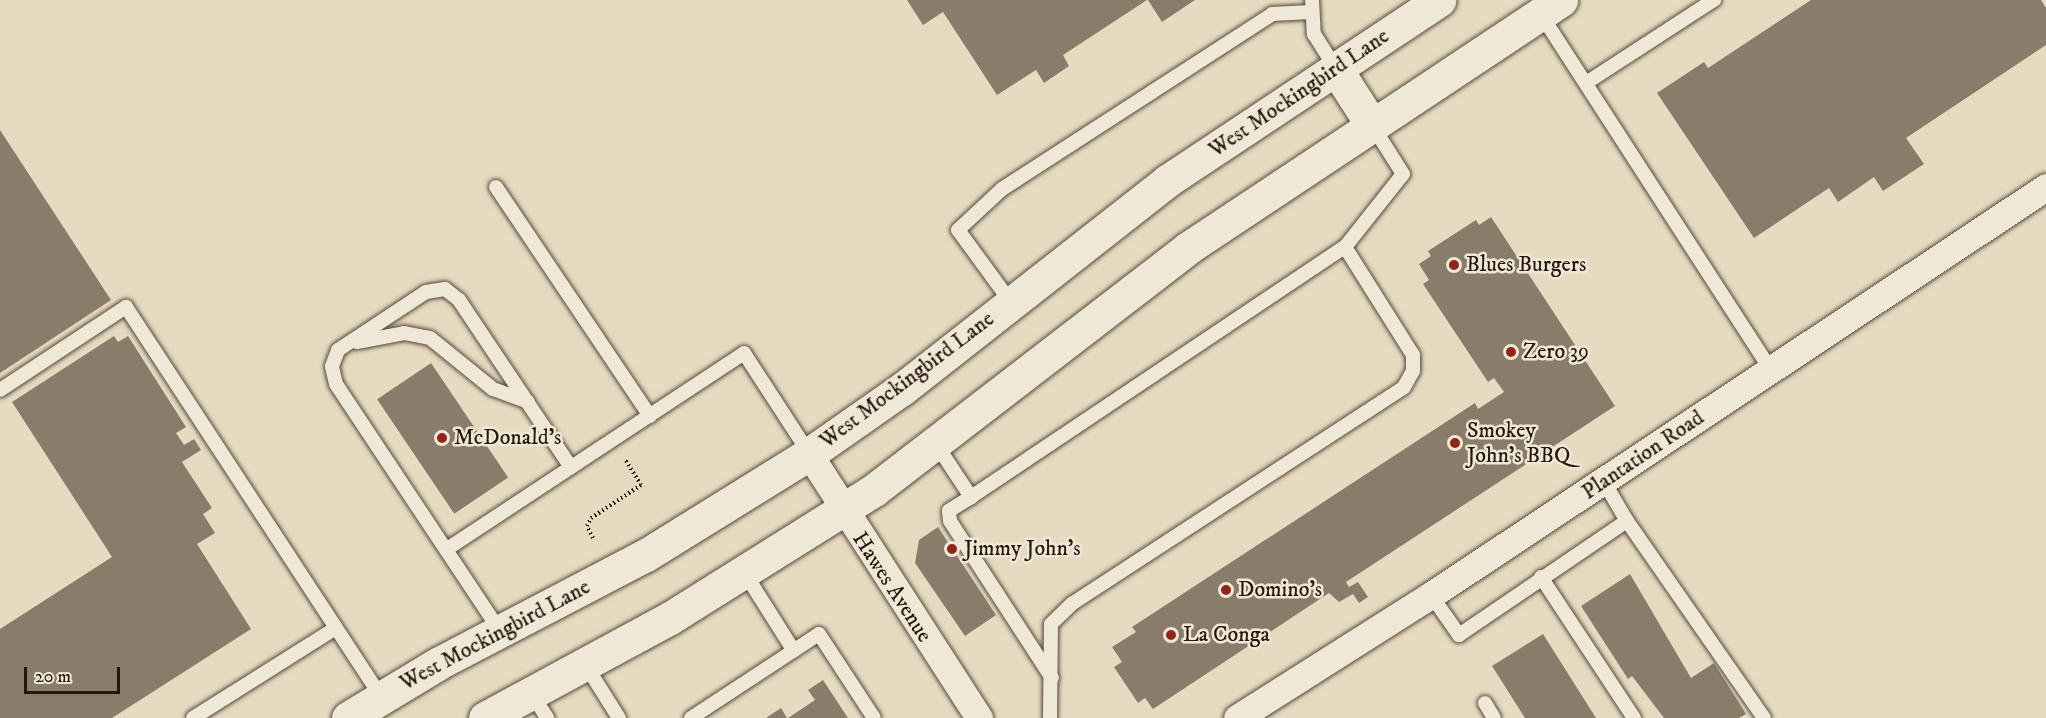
<!DOCTYPE html>
<html>
<head>
<meta charset="utf-8">
<style>
	body { margin:0 }
	#map { position:relative; width:2046px; height:718px; overflow:hidden; background:#e6dbc1; font-family:"IM FELL DW Pica",serif }
	div>[style] { position:absolute }
	[style*='--x'] { left:calc(var(--x)*1px); top:calc(var(--y)*1px); width:calc(var(--w)*1px); rotate:calc(var(--a)*1deg) }
	.building>* { inset:0; background:#8a7c6a; transform-origin:0 0 }
	.path>* { height:4px; margin-top:-2px; transform-origin:0; background:repeating-linear-gradient(90deg,#26160b 0 1.5px,transparent 0 4.5px) }
	.roads { filter:drop-shadow(0 0 2px #564738) drop-shadow(0 0 2px #564738) }
	.lane>* { height:14px; margin:-7px; padding:0 7px; transform-origin:7px; border-radius:7px; background:#efe8d7 }
	.street>* { height:27px; margin:-13.5px; padding:0 13.5px; transform-origin:13.5px; border-radius:13.5px; background:#efe8d7 }
	.secondary>* { height:33px; margin:-16.5px; padding:0 16.5px; transform-origin:16.5px; border-radius:16.5px; background:#efe8d7 }
	.dots>* { width:16px; height:16px; translate:-50% -50%; box-sizing:border-box; border:3px solid #efe8d7; border-radius:50% }
	span { translate:-50% -50%; white-space:nowrap; text-align:center; line-height:1.15; -webkit-text-stroke:5px #efe8d7; paint-order:stroke }
	.street-label { font-size:22px; color:#26160b }
	.poi-label { font-size:22px; color:#26160b }
	.left { translate:0 -50%; text-align:left }
	.scale { position:absolute; left:24px; top:667px; width:96px; height:27px; box-sizing:border-box; border:3px solid #26160b; border-top:0; padding-left:8px; font-size:18px; line-height:21px; white-space:nowrap; color:#26160b; -webkit-text-stroke:4px #efe8d7; paint-order:stroke }
</style>
</head>
<body>
<div id="map">
	<div class="building">
		<div style="clip-path:polygon(907px 0,1147px 0,1063px 55px,1069px 66px,1044px 83px,1036px 70px,997px 95px,943px 12px,923px 25px)"></div>
		<div style="clip-path:polygon(1148px 0,1195px 0,1162px 22px)"></div>
		<div style="clip-path:polygon(1811px 0,2041px 0,2046px 8px,2046px 45px,1906px 138px,1924px 164px,1883px 191px,1874px 177px,1838px 202px,1829px 188px,1754px 238px,1657px 93px,1704px 62px,1708px 68px)"></div>
		<div style="clip-path:polygon(0 130px,111px 300px,0 373px)"></div>
		<div style="clip-path:polygon(1491px 217px,1615px 406px,1346px 582px,1349px 587px,1358px 582px,1368px 597px,1359px 603px,1353px 594px,1339px 602px,1329px 593px,1153px 709px,1145px 698px,1138px 703px,1114px 667px,1122px 662px,1112px 647px,1136px 632px,1132px 627px,1475px 403px,1478px 409px,1504px 392px,1494px 378px,1488px 382px,1423px 284px,1429px 280px,1419px 264px,1431px 256px,1428px 251px,1476px 220px,1479px 225px)"></div>
		<div style="clip-path:polygon(114px 336px,118px 342px,128px 336px,186px 427px,176px 433px,184px 445px,194px 439px,201px 450px,182px 462px,212px 508px,203px 514px,215px 533px,197px 544px,251px 629px,112px 718px,0 718px,0 629px,112px 557px,12px 402px)"></div>
		<div style="left:431px;top:363px;width:138px;height:65px;rotate:56deg"></div>
		<div style="clip-path:polygon(938px 527px,996px 615px,965px 636px,915px 563px,919px 540px)"></div>
		<div style="clip-path:polygon(1630px 574px,1691px 678px,1714px 663px,1746px 714px,1739px 718px,1664px 718px,1632px 676px,1628px 679px,1581px 606px)"></div>
		<div style="clip-path:polygon(1543px 634px,1596px 718px,1525px 718px,1492px 666px)"></div>
		<div style="clip-path:polygon(823px 680px,848px 718px,788px 718px,815px 700px,808px 690px)"></div>
		<div style="clip-path:polygon(781px 708px,787px 718px,766px 718px)"></div>
	</div>
	<div class="path">
		<div style="--x:593;--y:538;--w:13;--a:-117"></div>
		<div style="--x:587;--y:526;--w:9;--a:-63"></div>
		<div style="--x:591;--y:518;--w:60;--a:-33.4"></div>
		<div style="--x:641;--y:485;--w:31;--a:-122"></div>
	</div>
	<div class="roads">
		<div class="lane">
			<div style="--x:1312;--y:0;--w:34;--a:87"></div>
			<div style="--x:1314;--y:34;--w:41;--a:57.8"></div>
			<div style="--x:1540;--y:13;--w:425;--a:57.1"></div>
			<div style="--x:1586;--y:83;--w:153;--a:-33"></div>
			<div style="--x:496;--y:187;--w:276;--a:56.1"></div>
			<div style="--x:1010;--y:301;--w:88;--a:-126.2"></div>
			<div style="--x:958;--y:230;--w:60;--a:-43"></div>
			<div style="--x:1002;--y:189;--w:322;--a:-32.9"></div>
			<div style="--x:1272;--y:14;--w:39;--a:-3"></div>
			<div style="--x:357;--y:342;--w:48;--a:-10.8"></div>
			<div style="--x:404;--y:333;--w:26;--a:11"></div>
			<div style="--x:430;--y:338;--w:81;--a:39"></div>
			<div style="--x:493;--y:389;--w:37;--a:20"></div>
			<div style="--x:0;--y:390;--w:151;--a:-33.4"></div>
			<div style="--x:126;--y:307;--w:466;--a:56.8"></div>
			<div style="--x:936;--y:444;--w:64;--a:56.6"></div>
			<div style="--x:971;--y:497;--w:450;--a:-33.8"></div>
			<div style="--x:1604;--y:482;--w:45;--a:59.5"></div>
			<div style="--x:971;--y:497;--w:26;--a:148"></div>
			<div style="--x:949;--y:511;--w:10;--a:84"></div>
			<div style="--x:950;--y:521;--w:187;--a:57"></div>
			<div style="--x:447;--y:549;--w:356;--a:-33.4"></div>
			<div style="--x:744;--y:353;--w:119;--a:57"></div>
			<div style="--x:744;--y:572;--w:93;--a:57.7"></div>
			<div style="--x:1541;--y:577;--w:169;--a:56.6"></div>
			<div style="--x:1431;--y:595;--w:49;--a:55"></div>
			<div style="--x:1459;--y:635;--w:203;--a:-34.2"></div>
			<div style="--x:1627;--y:521;--w:240;--a:55.2"></div>
			<div style="--x:500;--y:631;--w:296;--a:-123.6"></div>
			<div style="--x:336;--y:384;--w:18;--a:-103"></div>
			<div style="--x:332;--y:366;--w:17;--a:-69"></div>
			<div style="--x:338;--y:350;--w:105;--a:-33.4"></div>
			<div style="--x:426;--y:292;--w:19;--a:-9"></div>
			<div style="--x:445;--y:289;--w:18;--a:38"></div>
			<div style="--x:459;--y:300;--w:201;--a:56.2"></div>
			<div style="--x:585;--y:664;--w:64;--a:57.8"></div>
			<div style="--x:531;--y:693;--w:30;--a:57"></div>
			<div style="--x:1485;--y:703;--w:17;--a:59"></div>
			<div style="--x:193;--y:718;--w:169;--a:-32.2"></div>
			<div style="--x:691;--y:718;--w:153;--a:-33.3"></div>
			<div style="--x:819;--y:634;--w:100;--a:56.8"></div>
			<div style="--x:1050;--y:718;--w:94;--a:-89.4"></div>
			<div style="--x:1051;--y:624;--w:30;--a:-44"></div>
			<div style="--x:1073;--y:603;--w:395;--a:-33.1"></div>
			<div style="--x:1404;--y:387;--w:18;--a:-61"></div>
			<div style="--x:1413;--y:371;--w:16;--a:-90"></div>
			<div style="--x:1413;--y:355;--w:128;--a:-122.2"></div>
			<div style="--x:1345;--y:247;--w:93;--a:-51.5"></div>
			<div style="--x:1403;--y:174;--w:58;--a:-122.3"></div>
		</div>
		<div class="street">
			<div style="--x:809;--y:454;--w:314;--a:57.2"></div>
			<div style="--x:1237;--y:718;--w:230;--a:-32.4"></div>
			<div style="--x:1431;--y:595;--w:738;--a:-33.56"></div>
		</div>
		<div class="secondary">
			<div style="--x:1336;--y:69;--w:67;--a:57.3"></div>
			<div style="--x:348;--y:718;--w:106;--a:-31.1"></div>
			<div style="--x:439;--y:663;--w:233;--a:-27.6"></div>
			<div style="--x:646;--y:555;--w:192;--a:-31.8"></div>
			<div style="--x:809;--y:454;--w:113;--a:-35"></div>
			<div style="--x:902;--y:389;--w:337;--a:-38.1"></div>
			<div style="--x:1167;--y:181;--w:327;--a:-33.6"></div>
			<div style="--x:485;--y:718;--w:210;--a:-28.4"></div>
			<div style="--x:670;--y:618;--w:241;--a:-32.1"></div>
			<div style="--x:874;--y:490;--w:396;--a:-37.6"></div>
			<div style="--x:1188;--y:248;--w:448;--a:-33.6"></div>
		</div>
	</div>
	<div class="dots">
		<div style="left:1454px;top:265px;background:#8f2418"></div>
		<div style="left:1511px;top:352px;background:#8f2418"></div>
		<div style="left:442px;top:438px;background:#8f2418"></div>
		<div style="left:1455px;top:443px;background:#8f2418"></div>
		<div style="left:952px;top:549px;background:#8f2418"></div>
		<div style="left:1226px;top:590px;background:#8f2418"></div>
		<div style="left:1171px;top:635px;background:#8f2418"></div>
	</div>
	<div class="street-label">
		<span style="left:1299px;top:93px;rotate:-34deg">West Mockingbird Lane</span>
		<span style="left:907px;top:380px;rotate:-37deg">West Mockingbird Lane</span>
		<span style="left:1643px;top:455px;rotate:-34deg">Plantation Road</span>
		<span style="left:892px;top:587px;rotate:57deg">Hawes Avenue</span>
		<span style="left:495px;top:635px;rotate:-28deg">West Mockingbird Lane</span>
	</div>
	<div class="poi-label">
		<span class="left" style="left:1466px;top:265px">Blues Burgers</span>
		<span class="left" style="left:1523px;top:352px">Zero 39</span>
		<span class="left" style="left:1467px;top:443px">Smokey<br>John's BBQ</span>
		<span class="left" style="left:454px;top:438px">McDonald's</span>
		<span class="left" style="left:964px;top:549px">Jimmy John's</span>
		<span class="left" style="left:1238px;top:590px">Domino's</span>
		<span class="left" style="left:1183px;top:635px">La Conga</span>
	</div>
	<div class="scale">20 m</div>
</div>
</body>
</html>
